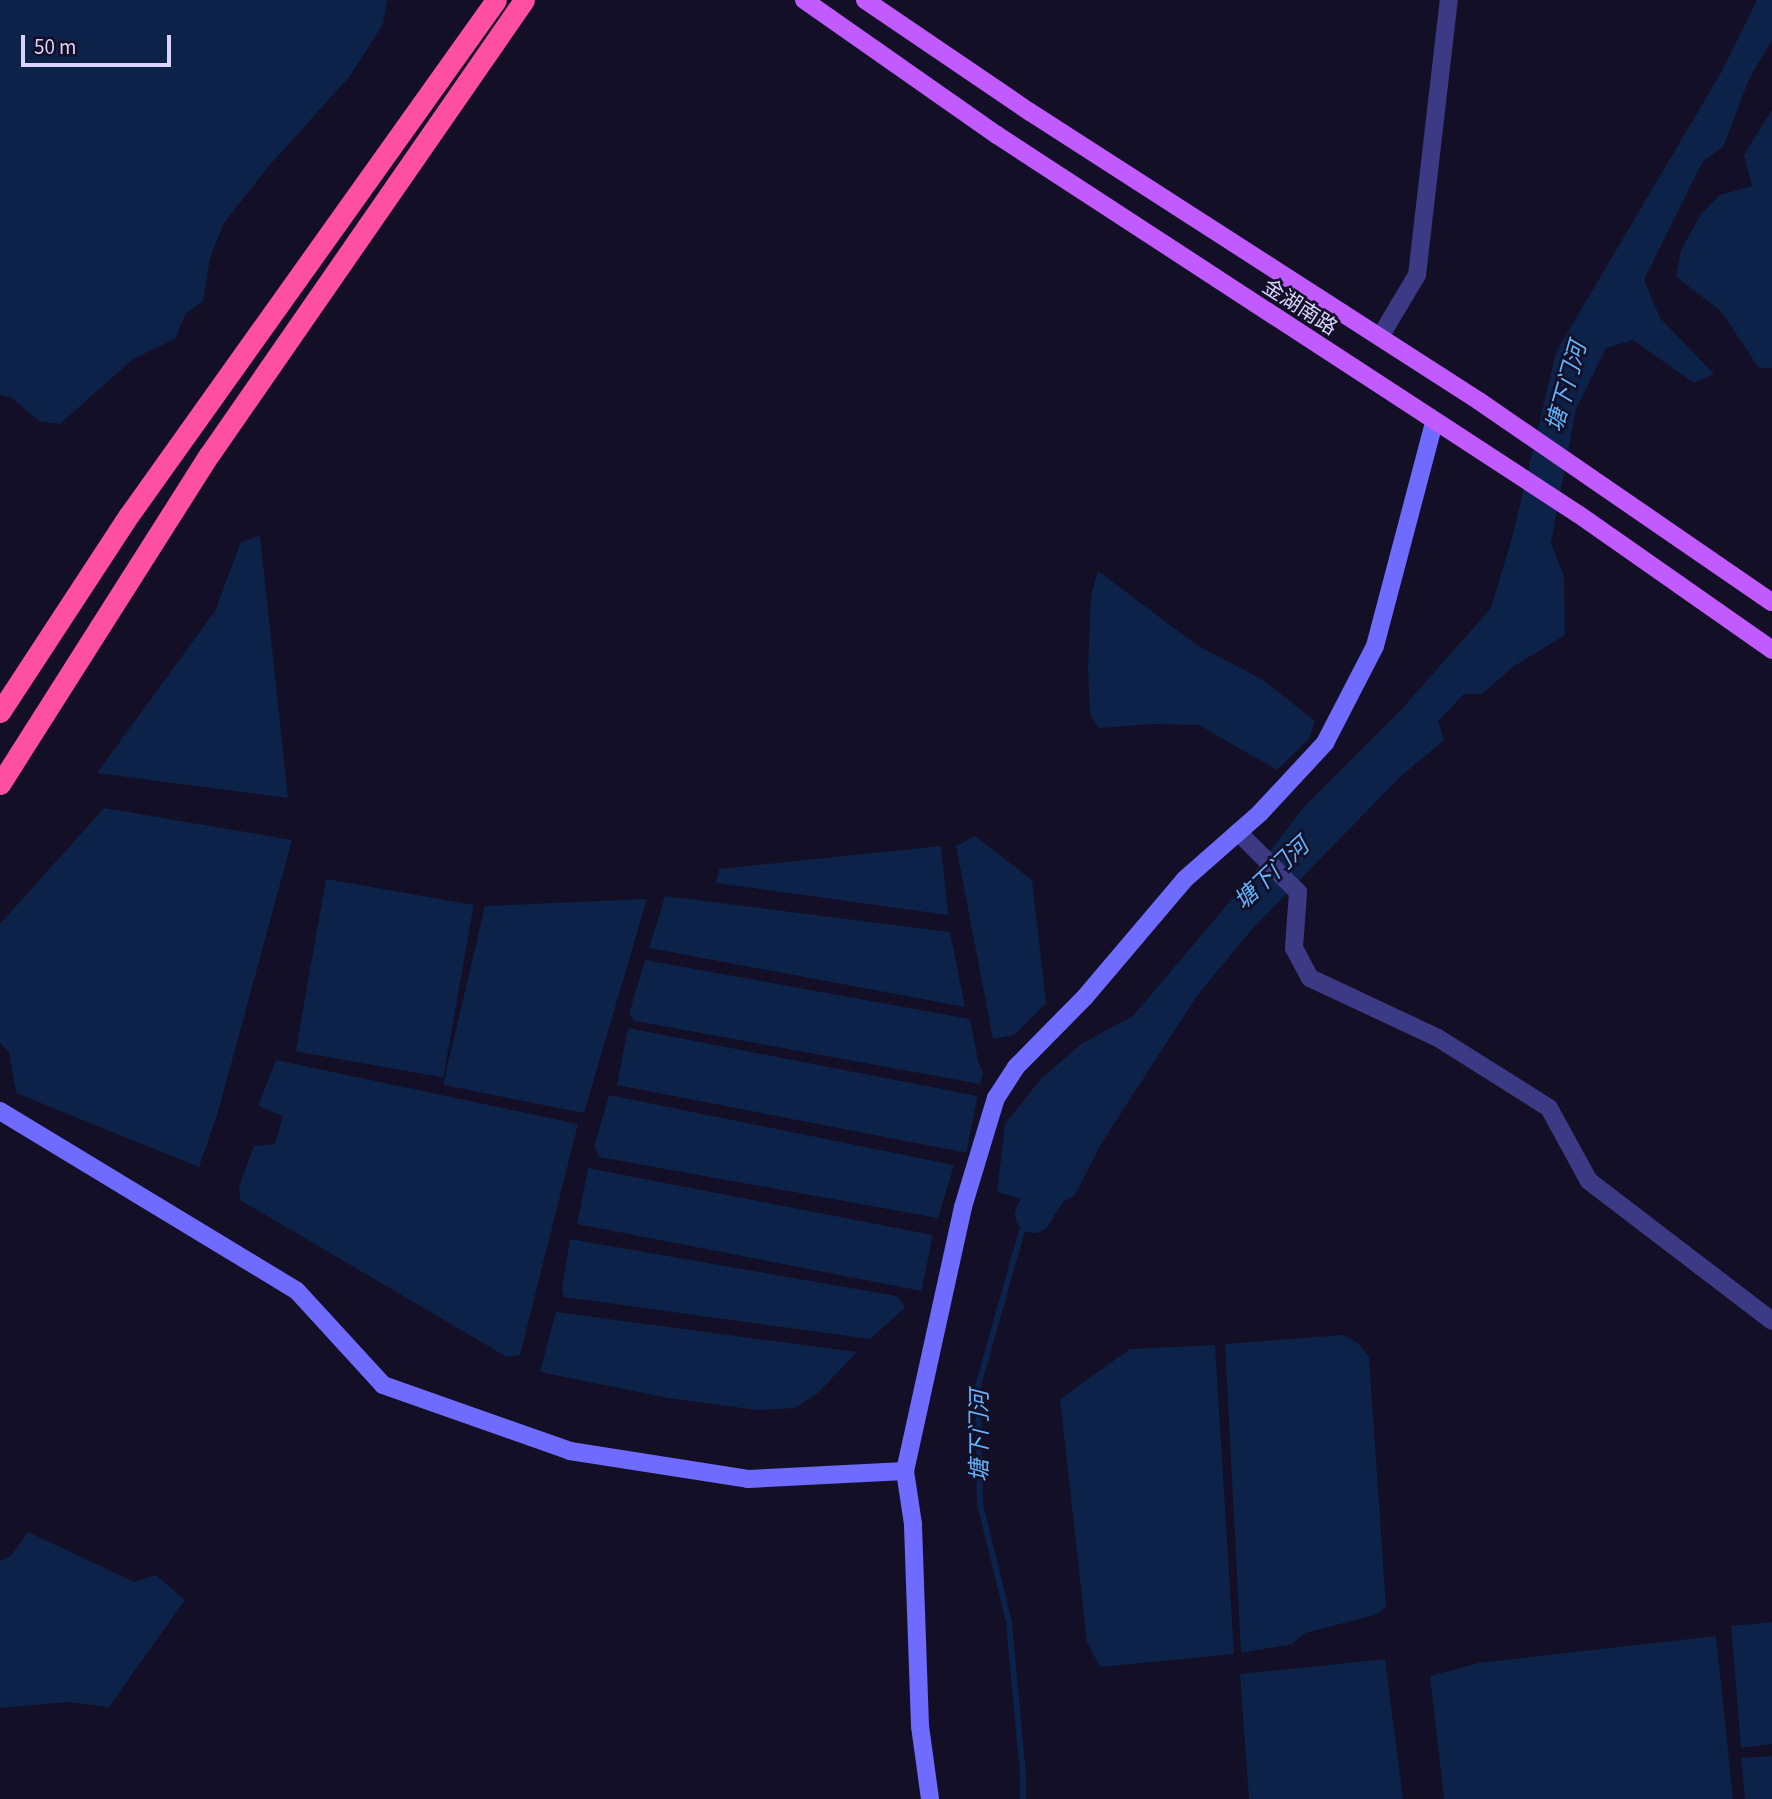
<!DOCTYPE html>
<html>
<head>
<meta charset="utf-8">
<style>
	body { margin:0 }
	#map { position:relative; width:1772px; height:1799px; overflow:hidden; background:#130f26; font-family:"Source Sans 3","Noto Sans SC",sans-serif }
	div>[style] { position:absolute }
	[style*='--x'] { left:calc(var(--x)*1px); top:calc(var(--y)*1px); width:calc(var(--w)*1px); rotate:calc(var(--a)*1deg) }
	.water>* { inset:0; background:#0c2248; transform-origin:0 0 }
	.stream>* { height:6px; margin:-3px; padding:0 3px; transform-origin:3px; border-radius:3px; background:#0c2248 }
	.river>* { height:37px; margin:-18.5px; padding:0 18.5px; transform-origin:18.5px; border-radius:18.5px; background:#0c2248 }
	.street>* { height:18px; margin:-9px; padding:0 9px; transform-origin:9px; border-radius:9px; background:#3d3a85 }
	.secondary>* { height:18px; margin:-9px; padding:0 9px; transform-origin:9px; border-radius:9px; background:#6f6bff }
	.primary>* { height:18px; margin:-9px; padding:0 9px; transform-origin:9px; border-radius:9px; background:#c25bff }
	.highway>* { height:21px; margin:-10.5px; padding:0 10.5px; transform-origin:10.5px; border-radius:10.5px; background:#ff4fa3 }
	span { translate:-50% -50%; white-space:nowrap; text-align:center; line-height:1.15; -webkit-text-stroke:5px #130f26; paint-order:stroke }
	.street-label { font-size:21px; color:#d9d4ff }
	.water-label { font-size:23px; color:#62b6ff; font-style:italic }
	.scale { position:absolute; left:21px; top:35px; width:150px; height:32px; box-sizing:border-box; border:4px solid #d9d4ff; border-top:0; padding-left:9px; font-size:21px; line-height:24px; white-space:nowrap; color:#d9d4ff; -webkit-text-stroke:5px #130f26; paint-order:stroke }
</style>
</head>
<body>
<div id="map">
	<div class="water">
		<div style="clip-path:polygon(0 0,387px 0,383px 24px,350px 76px,268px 167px,224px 223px,210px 258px,203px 301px,186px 313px,175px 339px,133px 359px,60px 424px,39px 421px,11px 397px,0 395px)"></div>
		<div style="clip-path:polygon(1757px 0,1772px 0,1772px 40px,1749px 79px,1723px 147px,1703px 161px,1644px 280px,1660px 318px,1714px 374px,1694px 383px,1633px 340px,1606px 348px,1576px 409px,1551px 543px,1564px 576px,1565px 635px,1514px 666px,1482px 694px,1464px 694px,1438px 721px,1444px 740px,1400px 777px,1253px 928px,1196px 997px,1101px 1144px,1075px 1195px,1052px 1208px,997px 1192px,1005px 1124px,1041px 1079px,1081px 1044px,1133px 1016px,1243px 886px,1304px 807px,1401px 710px,1491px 608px,1512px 538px,1556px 352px,1722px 71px)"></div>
		<div style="clip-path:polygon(1772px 110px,1772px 368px,1759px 368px,1721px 311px,1676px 277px,1681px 250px,1701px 214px,1720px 195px,1752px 186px,1744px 155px)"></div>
		<div style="clip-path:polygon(260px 536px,288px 798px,97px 773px,215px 611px,241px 542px)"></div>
		<div style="clip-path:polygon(1098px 571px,1195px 644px,1263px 680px,1315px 721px,1309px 739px,1277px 770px,1199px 725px,1150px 724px,1099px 728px,1090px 715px,1088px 668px,1091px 595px)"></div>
		<div style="clip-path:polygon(104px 808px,292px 840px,218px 1112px,199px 1167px,16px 1093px,9px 1052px,0 1043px,0 924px)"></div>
		<div style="clip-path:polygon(975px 836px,1032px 880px,1046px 1003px,1014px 1035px,993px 1039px,956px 846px)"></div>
		<div style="clip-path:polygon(941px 846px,948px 915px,716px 883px,719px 869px)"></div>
		<div style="left:326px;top:879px;width:150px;height:175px;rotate:10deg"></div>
		<div style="clip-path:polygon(665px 896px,950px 932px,965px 1007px,649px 948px)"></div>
		<div style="clip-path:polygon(647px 899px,584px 1113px,443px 1085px,485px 906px)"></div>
		<div style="clip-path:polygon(645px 960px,970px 1019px,978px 1061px,983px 1073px,980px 1084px,635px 1021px,629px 1014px)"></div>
		<div style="left:628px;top:1028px;width:356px;height:58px;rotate:11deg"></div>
		<div style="clip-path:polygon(276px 1060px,578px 1124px,520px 1355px,507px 1357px,240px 1200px,239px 1187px,254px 1146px,275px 1144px,283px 1116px,258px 1106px)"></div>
		<div style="clip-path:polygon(609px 1095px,954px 1165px,938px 1218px,599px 1157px,594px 1147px)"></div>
		<div style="left:588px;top:1168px;width:351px;height:57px;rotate:11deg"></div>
		<div style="clip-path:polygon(570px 1239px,897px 1296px,905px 1308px,870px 1339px,564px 1297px,562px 1290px)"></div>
		<div style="clip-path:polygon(556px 1312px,857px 1352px,819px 1392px,795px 1408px,757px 1410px,668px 1398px,540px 1372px)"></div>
		<div style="clip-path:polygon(1342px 1335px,1358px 1343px,1369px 1357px,1386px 1607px,1375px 1615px,1305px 1633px,1292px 1644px,1241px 1653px,1225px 1344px)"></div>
		<div style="clip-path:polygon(1215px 1345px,1234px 1654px,1100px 1667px,1087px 1642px,1060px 1399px,1130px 1349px)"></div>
		<div style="clip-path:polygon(28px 1532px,134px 1582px,156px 1575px,185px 1600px,109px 1707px,69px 1702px,0 1708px,0 1561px,11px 1556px)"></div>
		<div style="clip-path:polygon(1772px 1622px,1772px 1744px,1741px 1748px,1731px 1626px)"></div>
		<div style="clip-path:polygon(1716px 1636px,1733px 1799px,1444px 1799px,1430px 1676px,1478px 1663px)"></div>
		<div style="clip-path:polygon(1385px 1659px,1403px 1799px,1249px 1799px,1240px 1674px)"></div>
		<div style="clip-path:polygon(1772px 1756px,1772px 1799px,1745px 1799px,1741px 1758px)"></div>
	</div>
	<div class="stream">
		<div style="--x:1023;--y:1799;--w:25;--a:-90"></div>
		<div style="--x:1023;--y:1774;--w:153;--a:-95.3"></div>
		<div style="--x:1009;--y:1622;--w:122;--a:-103.8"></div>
		<div style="--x:980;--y:1504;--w:118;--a:-91"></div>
		<div style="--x:978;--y:1386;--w:161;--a:-74.2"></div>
		<div style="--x:1022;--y:1231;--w:20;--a:-57"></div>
	</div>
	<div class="river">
		<div style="--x:1033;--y:1214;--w:62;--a:-58.9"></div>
	</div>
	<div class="street">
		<div style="--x:1380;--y:337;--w:72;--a:-59.2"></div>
		<div style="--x:1417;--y:275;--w:277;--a:-83.4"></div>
		<div style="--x:1238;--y:832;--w:85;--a:45"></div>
		<div style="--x:1298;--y:892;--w:56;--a:94.1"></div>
		<div style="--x:1294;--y:948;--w:34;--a:62"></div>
		<div style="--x:1310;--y:978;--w:141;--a:25.1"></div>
		<div style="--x:1438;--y:1038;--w:131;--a:32.2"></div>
		<div style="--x:1549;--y:1108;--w:83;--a:61.3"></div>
		<div style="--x:1589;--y:1181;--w:230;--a:37.4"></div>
	</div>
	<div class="secondary">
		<div style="--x:0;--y:1111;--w:347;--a:31.2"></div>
		<div style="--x:297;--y:1291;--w:127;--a:47.5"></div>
		<div style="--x:383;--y:1385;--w:198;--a:19.4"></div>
		<div style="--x:570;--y:1451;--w:180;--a:8.9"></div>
		<div style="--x:748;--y:1479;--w:157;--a:-2.9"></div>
		<div style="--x:930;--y:1799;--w:74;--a:-97.8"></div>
		<div style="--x:920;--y:1726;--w:202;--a:-92"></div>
		<div style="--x:913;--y:1524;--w:54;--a:-98.6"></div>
		<div style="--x:905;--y:1471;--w:270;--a:-77.6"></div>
		<div style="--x:963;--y:1207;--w:114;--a:-73.2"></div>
		<div style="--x:996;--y:1098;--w:37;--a:-57"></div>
		<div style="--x:1016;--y:1067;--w:98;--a:-45.4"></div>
		<div style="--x:1085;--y:997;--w:155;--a:-49.7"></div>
		<div style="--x:1185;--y:879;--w:100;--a:-41.3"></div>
		<div style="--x:1260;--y:813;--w:96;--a:-47.1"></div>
		<div style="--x:1325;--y:743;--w:109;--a:-62.7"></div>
		<div style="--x:1375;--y:646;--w:232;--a:-75.2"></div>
	</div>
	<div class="primary">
		<div style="--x:804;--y:0;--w:236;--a:35"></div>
		<div style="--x:997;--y:135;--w:694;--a:33.12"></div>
		<div style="--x:1578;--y:514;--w:237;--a:35"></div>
		<div style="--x:865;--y:0;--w:199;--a:34.2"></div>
		<div style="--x:1030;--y:112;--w:534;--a:32.77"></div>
		<div style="--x:1479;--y:401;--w:355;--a:34.5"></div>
	</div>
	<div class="highway">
		<div style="--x:0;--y:712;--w:235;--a:-56.8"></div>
		<div style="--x:129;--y:515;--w:632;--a:-54.53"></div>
		<div style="--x:0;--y:784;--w:390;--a:-57.6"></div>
		<div style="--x:209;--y:455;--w:553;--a:-55.3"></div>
	</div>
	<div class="street-label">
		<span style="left:1300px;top:307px;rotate:33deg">金湖南路</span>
	</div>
	<div class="water-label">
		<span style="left:1567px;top:387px;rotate:-74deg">塘下门河</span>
		<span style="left:1272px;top:874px;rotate:-43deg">塘下门河</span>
		<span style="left:980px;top:1436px;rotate:-90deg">塘下门河</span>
	</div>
	<div class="scale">50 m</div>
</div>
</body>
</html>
